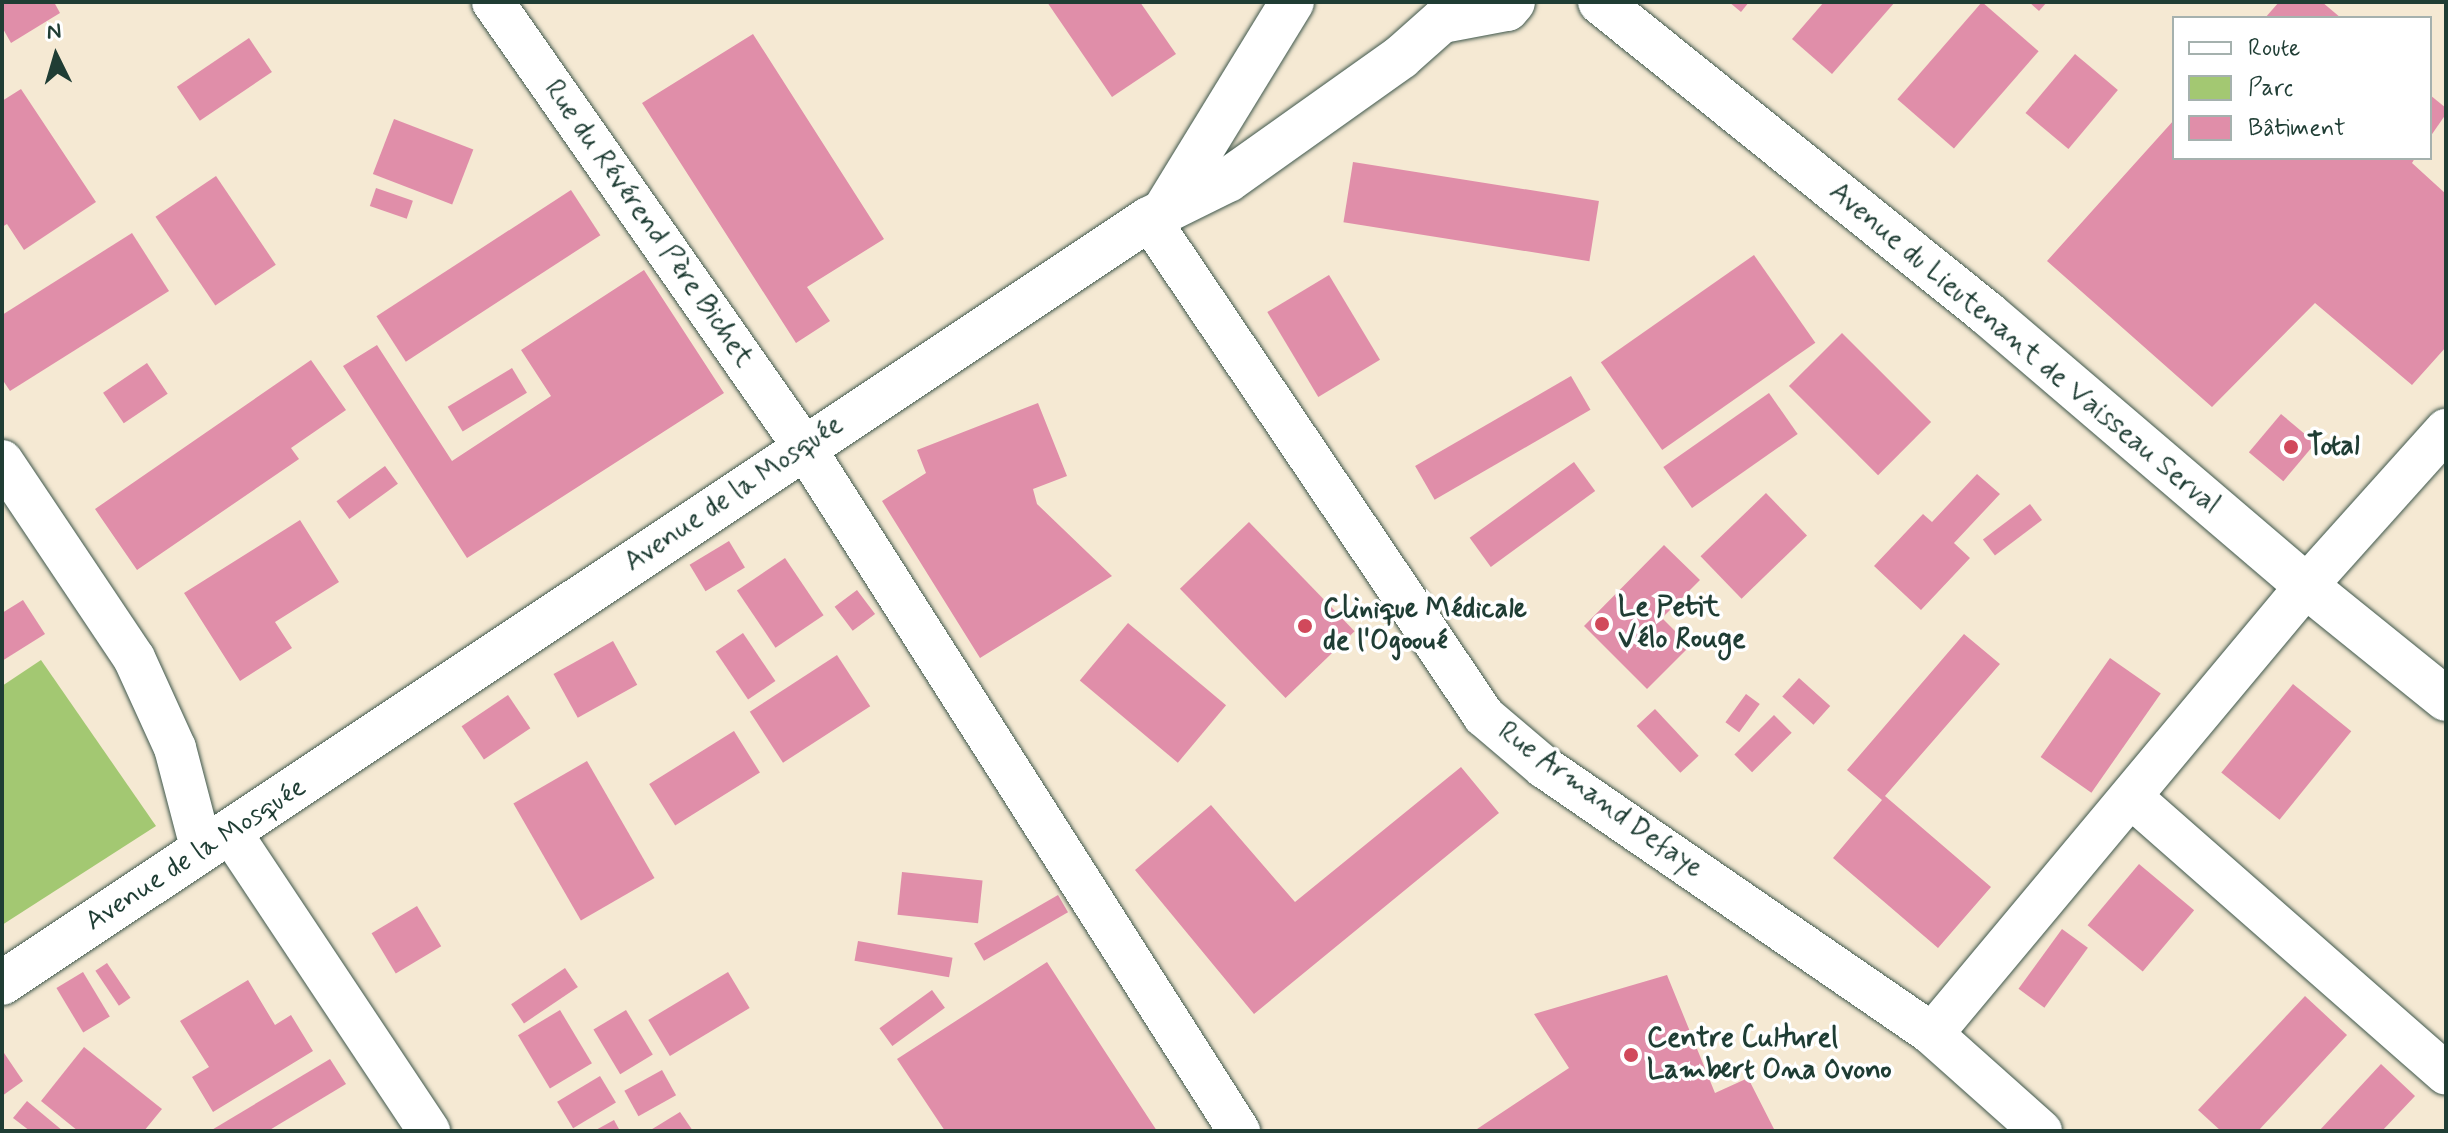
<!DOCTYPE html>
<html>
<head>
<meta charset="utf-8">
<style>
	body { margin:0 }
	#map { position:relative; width:2448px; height:1133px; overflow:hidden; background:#f5e9d3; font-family:Mynerve,sans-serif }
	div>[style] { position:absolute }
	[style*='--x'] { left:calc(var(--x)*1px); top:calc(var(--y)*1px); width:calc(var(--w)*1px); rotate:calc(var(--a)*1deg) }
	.green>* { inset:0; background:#a3c872 }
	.building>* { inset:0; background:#e08ea9; transform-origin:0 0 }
	.roads { filter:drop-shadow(0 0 2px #3f574c) drop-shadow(0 0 2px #3f574c) }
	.street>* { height:42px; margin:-21px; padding:0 21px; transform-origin:21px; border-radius:21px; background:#fff }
	.secondary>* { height:44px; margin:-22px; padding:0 22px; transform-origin:22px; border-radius:22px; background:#fff }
	.dots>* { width:22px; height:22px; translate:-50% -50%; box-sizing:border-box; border:4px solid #fff; border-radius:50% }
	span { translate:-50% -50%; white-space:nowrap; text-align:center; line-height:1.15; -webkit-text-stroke:7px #fff; paint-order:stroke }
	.street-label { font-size:28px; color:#1f3d34 }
	.poi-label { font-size:28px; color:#1f3d34; font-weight:700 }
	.left { translate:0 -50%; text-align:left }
	.frame { position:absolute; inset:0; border:4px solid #1f3d34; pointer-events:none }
	.legend { position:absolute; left:2172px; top:16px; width:260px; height:144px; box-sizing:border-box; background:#fff; border:2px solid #a5b1ae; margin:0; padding:10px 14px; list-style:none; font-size:24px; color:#1f3d34 }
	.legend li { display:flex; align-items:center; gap:16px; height:40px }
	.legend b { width:40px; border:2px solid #a5b1ae }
	.north { position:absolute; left:16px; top:16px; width:80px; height:80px; -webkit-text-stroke:6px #fff; paint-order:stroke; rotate:355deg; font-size:22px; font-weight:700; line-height:32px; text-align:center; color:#1f3d34 }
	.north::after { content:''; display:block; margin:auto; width:28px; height:36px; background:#1f3d34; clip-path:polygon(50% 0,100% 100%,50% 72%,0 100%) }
</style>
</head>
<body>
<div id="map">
	<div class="green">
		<div style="clip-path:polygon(41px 660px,156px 826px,2px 925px,2px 686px)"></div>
	</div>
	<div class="building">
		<div style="clip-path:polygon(2px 2px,54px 2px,60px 13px,11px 43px,2px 27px)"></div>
		<div style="clip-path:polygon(1047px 2px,1140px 2px,1176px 54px,1112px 97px)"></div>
		<div style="clip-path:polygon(1729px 2px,1749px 2px,1741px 12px)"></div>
		<div style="clip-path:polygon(1824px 2px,1895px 2px,1832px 74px,1792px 39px)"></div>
		<div style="left:1982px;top:2px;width:75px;height:129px;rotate:41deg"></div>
		<div style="clip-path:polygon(2029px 2px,2047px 2px,2039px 11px)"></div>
		<div style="clip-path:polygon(2279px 2px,2322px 2px,2341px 18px,2265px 18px)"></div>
		<div style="clip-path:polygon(753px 34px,884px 239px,807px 287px,830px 321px,796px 343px,642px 103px)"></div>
		<div style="left:249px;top:38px;width:41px;height:87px;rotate:56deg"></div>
		<div style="left:2075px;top:54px;width:56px;height:77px;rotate:40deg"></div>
		<div style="clip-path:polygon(21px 89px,96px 202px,24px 250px,7px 224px,2px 227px,2px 101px)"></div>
		<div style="clip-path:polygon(2430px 95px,2446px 108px,2446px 114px,2430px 137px)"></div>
		<div style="left:394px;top:119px;width:85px;height:59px;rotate:21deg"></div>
		<div style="clip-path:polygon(2174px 120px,2174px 158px,2415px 158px,2412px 163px,2446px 194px,2446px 347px,2412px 385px,2315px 303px,2212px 407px,2047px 261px)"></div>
		<div style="left:1353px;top:162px;width:249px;height:61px;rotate:9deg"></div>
		<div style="left:216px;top:176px;width:107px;height:73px;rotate:56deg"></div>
		<div style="left:376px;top:188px;width:39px;height:19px;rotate:19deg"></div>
		<div style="left:571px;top:190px;width:54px;height:232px;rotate:57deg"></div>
		<div style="clip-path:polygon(132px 233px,169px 291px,10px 391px,2px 379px,2px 315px)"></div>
		<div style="left:1754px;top:255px;width:107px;height:187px;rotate:55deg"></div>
		<div style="clip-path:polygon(644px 270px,724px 393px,467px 558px,343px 366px,377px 345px,452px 461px,551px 396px,521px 350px)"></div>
		<div style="left:1329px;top:275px;width:99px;height:72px;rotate:59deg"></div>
		<div style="left:1842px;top:333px;width:126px;height:75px;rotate:45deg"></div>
		<div style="clip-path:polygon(311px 360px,346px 410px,291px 448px,299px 459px,137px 570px,95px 509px)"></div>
		<div style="left:147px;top:363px;width:37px;height:53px;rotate:56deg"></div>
		<div style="left:512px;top:368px;width:29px;height:75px;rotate:59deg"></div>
		<div style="left:1571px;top:376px;width:39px;height:180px;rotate:60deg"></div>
		<div style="left:1769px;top:393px;width:50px;height:129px;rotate:55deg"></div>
		<div style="clip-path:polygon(1038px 403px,1067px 476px,1033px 489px,1037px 504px,1112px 576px,980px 658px,882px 501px,926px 473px,917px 450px)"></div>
		<div style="left:2281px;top:414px;width:45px;height:50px;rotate:40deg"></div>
		<div style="left:1574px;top:462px;width:36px;height:129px;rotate:54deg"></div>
		<div style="left:385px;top:466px;width:22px;height:60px;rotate:54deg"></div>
		<div style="clip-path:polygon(1977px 474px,2000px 494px,1954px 543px,1970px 558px,1921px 610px,1874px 566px,1923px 514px,1932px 522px)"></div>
		<div style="left:1766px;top:493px;width:59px;height:91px;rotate:46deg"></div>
		<div style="left:2030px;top:504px;width:20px;height:59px;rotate:53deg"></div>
		<div style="clip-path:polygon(300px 520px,339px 582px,275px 622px,292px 648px,240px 681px,184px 593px)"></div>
		<div style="left:1249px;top:522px;width:152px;height:96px;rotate:46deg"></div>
		<div style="left:729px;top:541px;width:31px;height:46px;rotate:59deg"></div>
		<div style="clip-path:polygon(1664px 545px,1700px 580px,1662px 618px,1690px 646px,1647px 689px,1584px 626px)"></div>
		<div style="left:785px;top:558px;width:69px;height:58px;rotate:56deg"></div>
		<div style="left:857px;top:590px;width:30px;height:28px;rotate:53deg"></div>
		<div style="clip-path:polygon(23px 600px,45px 634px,2px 661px,2px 613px)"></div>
		<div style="left:1128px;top:623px;width:128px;height:75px;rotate:40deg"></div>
		<div style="left:743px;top:633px;width:58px;height:33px;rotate:56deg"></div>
		<div style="clip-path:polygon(1964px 634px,2000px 664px,1885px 796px,1991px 887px,1938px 948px,1833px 858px,1882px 800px,1847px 770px)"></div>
		<div style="left:613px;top:641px;width:50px;height:68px;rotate:61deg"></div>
		<div style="left:837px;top:655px;width:61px;height:104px;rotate:57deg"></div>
		<div style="left:2110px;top:658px;width:62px;height:121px;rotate:35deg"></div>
		<div style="left:1799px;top:678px;width:42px;height:25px;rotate:42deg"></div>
		<div style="left:2293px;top:684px;width:75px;height:114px;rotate:39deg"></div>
		<div style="left:1746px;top:694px;width:17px;height:35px;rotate:36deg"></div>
		<div style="left:508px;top:695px;width:40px;height:56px;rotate:56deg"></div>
		<div style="left:1655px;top:709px;width:64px;height:25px;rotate:47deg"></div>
		<div style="left:1774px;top:715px;width:25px;height:56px;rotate:45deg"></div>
		<div style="left:734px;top:731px;width:49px;height:100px;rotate:58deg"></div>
		<div style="left:587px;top:761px;width:135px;height:85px;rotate:60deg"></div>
		<div style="clip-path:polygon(1461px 767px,1499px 813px,1254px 1014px,1135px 870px,1211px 805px,1295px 902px)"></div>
		<div style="left:2139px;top:864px;width:72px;height:80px;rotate:40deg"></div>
		<div style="left:902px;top:872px;width:81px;height:43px;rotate:6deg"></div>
		<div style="left:1058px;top:895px;width:20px;height:97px;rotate:60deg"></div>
		<div style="left:417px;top:906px;width:47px;height:53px;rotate:59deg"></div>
		<div style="left:2062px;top:929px;width:32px;height:74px;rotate:36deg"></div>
		<div style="left:858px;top:941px;width:96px;height:20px;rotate:10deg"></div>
		<div style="clip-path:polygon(1047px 962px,1104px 1050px,1157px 1131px,945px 1131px,897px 1059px)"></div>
		<div style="left:107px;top:963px;width:42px;height:14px;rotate:56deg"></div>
		<div style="left:565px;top:968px;width:23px;height:65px;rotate:56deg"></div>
		<div style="left:83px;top:972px;width:52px;height:31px;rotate:59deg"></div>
		<div style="left:728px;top:972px;width:42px;height:93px;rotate:59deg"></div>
		<div style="clip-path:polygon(1667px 975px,1715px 1093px,1748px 1078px,1775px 1131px,1474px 1131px,1569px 1068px,1534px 1014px)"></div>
		<div style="clip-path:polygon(248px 980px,275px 1025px,291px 1015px,313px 1051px,213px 1112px,192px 1077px,209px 1067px,180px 1021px)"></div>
		<div style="left:932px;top:990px;width:22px;height:65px;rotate:54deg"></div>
		<div style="clip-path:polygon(2305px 996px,2347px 1035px,2258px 1131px,2221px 1131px,2198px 1110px)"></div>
		<div style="left:560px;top:1010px;width:62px;height:49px;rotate:59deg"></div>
		<div style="left:626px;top:1010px;width:52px;height:38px;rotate:59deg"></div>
		<div style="clip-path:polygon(84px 1047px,162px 1109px,144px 1131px,78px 1131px,41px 1101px)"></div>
		<div style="clip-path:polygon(2px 1050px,23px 1081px,2px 1096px)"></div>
		<div style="clip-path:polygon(330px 1059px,346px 1084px,268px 1131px,210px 1131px)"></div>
		<div style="clip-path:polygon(2381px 1064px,2415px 1096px,2382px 1131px,2319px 1131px)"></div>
		<div style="left:662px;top:1070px;width:29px;height:43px;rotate:61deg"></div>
		<div style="left:600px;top:1076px;width:31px;height:50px;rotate:59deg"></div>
		<div style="clip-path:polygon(27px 1101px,63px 1131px,30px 1131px,13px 1118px)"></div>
		<div style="clip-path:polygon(680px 1112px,693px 1131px,649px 1131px)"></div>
		<div style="clip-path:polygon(614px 1120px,620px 1131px,594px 1131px)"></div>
	</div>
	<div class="roads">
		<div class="street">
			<div style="--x:493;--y:2;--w:543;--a:55.05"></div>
			<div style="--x:804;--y:447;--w:811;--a:57.55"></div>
			<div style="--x:1149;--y:219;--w:599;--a:56.02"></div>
			<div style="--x:1484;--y:716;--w:79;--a:40.4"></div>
			<div style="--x:1544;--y:767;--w:471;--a:34.5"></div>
			<div style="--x:1932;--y:1034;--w:146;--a:41.7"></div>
			<div style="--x:2;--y:461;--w:237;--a:56.2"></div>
			<div style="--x:134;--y:658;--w:99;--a:65.5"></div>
			<div style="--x:175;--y:748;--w:106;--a:75.3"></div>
			<div style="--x:2131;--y:797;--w:419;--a:41.3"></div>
			<div style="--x:231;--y:833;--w:358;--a:56.4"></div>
			<div style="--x:1932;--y:1034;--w:584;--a:-50.14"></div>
			<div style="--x:2306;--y:586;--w:210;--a:-48.1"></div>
		</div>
		<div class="secondary">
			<div style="--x:1600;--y:2;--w:498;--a:38.8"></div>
			<div style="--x:1988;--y:314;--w:418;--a:40.5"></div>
			<div style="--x:2306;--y:586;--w:180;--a:38.9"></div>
			<div style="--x:1442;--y:21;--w:66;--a:-10.5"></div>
			<div style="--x:1507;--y:9;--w:9;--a:-49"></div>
			<div style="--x:1164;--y:211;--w:245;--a:-58.5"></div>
			<div style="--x:2;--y:983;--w:1378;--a:-33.67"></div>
			<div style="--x:1149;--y:219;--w:88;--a:-26.3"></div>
			<div style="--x:1228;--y:180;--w:212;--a:-35.4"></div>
			<div style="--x:1401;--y:57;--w:83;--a:-41.6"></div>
		</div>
	</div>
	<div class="dots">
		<div style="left:2291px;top:447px;background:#d1495b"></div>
		<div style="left:1602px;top:624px;background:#d1495b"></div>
		<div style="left:1305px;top:626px;background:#d1495b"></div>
		<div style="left:1631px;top:1055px;background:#d1495b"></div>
	</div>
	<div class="street-label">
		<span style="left:648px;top:224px;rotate:55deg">Rue du Révérend Père Bichet</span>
		<span style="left:2024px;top:349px;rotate:40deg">Avenue du Lieutenant de Vaisseau Serval</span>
		<span style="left:734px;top:494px;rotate:-34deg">Avenue de la Mosquée</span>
		<span style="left:1600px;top:801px;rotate:36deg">Rue Armand Defaye</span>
		<span style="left:196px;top:855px;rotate:-33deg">Avenue de la Mosquée</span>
	</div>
	<div class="poi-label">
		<span class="left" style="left:2307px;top:447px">Total</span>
		<span class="left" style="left:1618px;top:624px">Le Petit<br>Vélo Rouge</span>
		<span class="left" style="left:1323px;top:626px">Clinique Médicale<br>de l'Ogooué</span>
		<span class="left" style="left:1647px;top:1055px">Centre Culturel<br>Lambert Ona Ovono</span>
	</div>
	<div class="frame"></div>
	<ul class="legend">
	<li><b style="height:10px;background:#fff"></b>Route</li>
	<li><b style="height:22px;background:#a3c872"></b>Parc</li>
	<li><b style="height:22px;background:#e08ea9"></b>Bâtiment</li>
	</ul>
	<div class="north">N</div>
</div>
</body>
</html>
